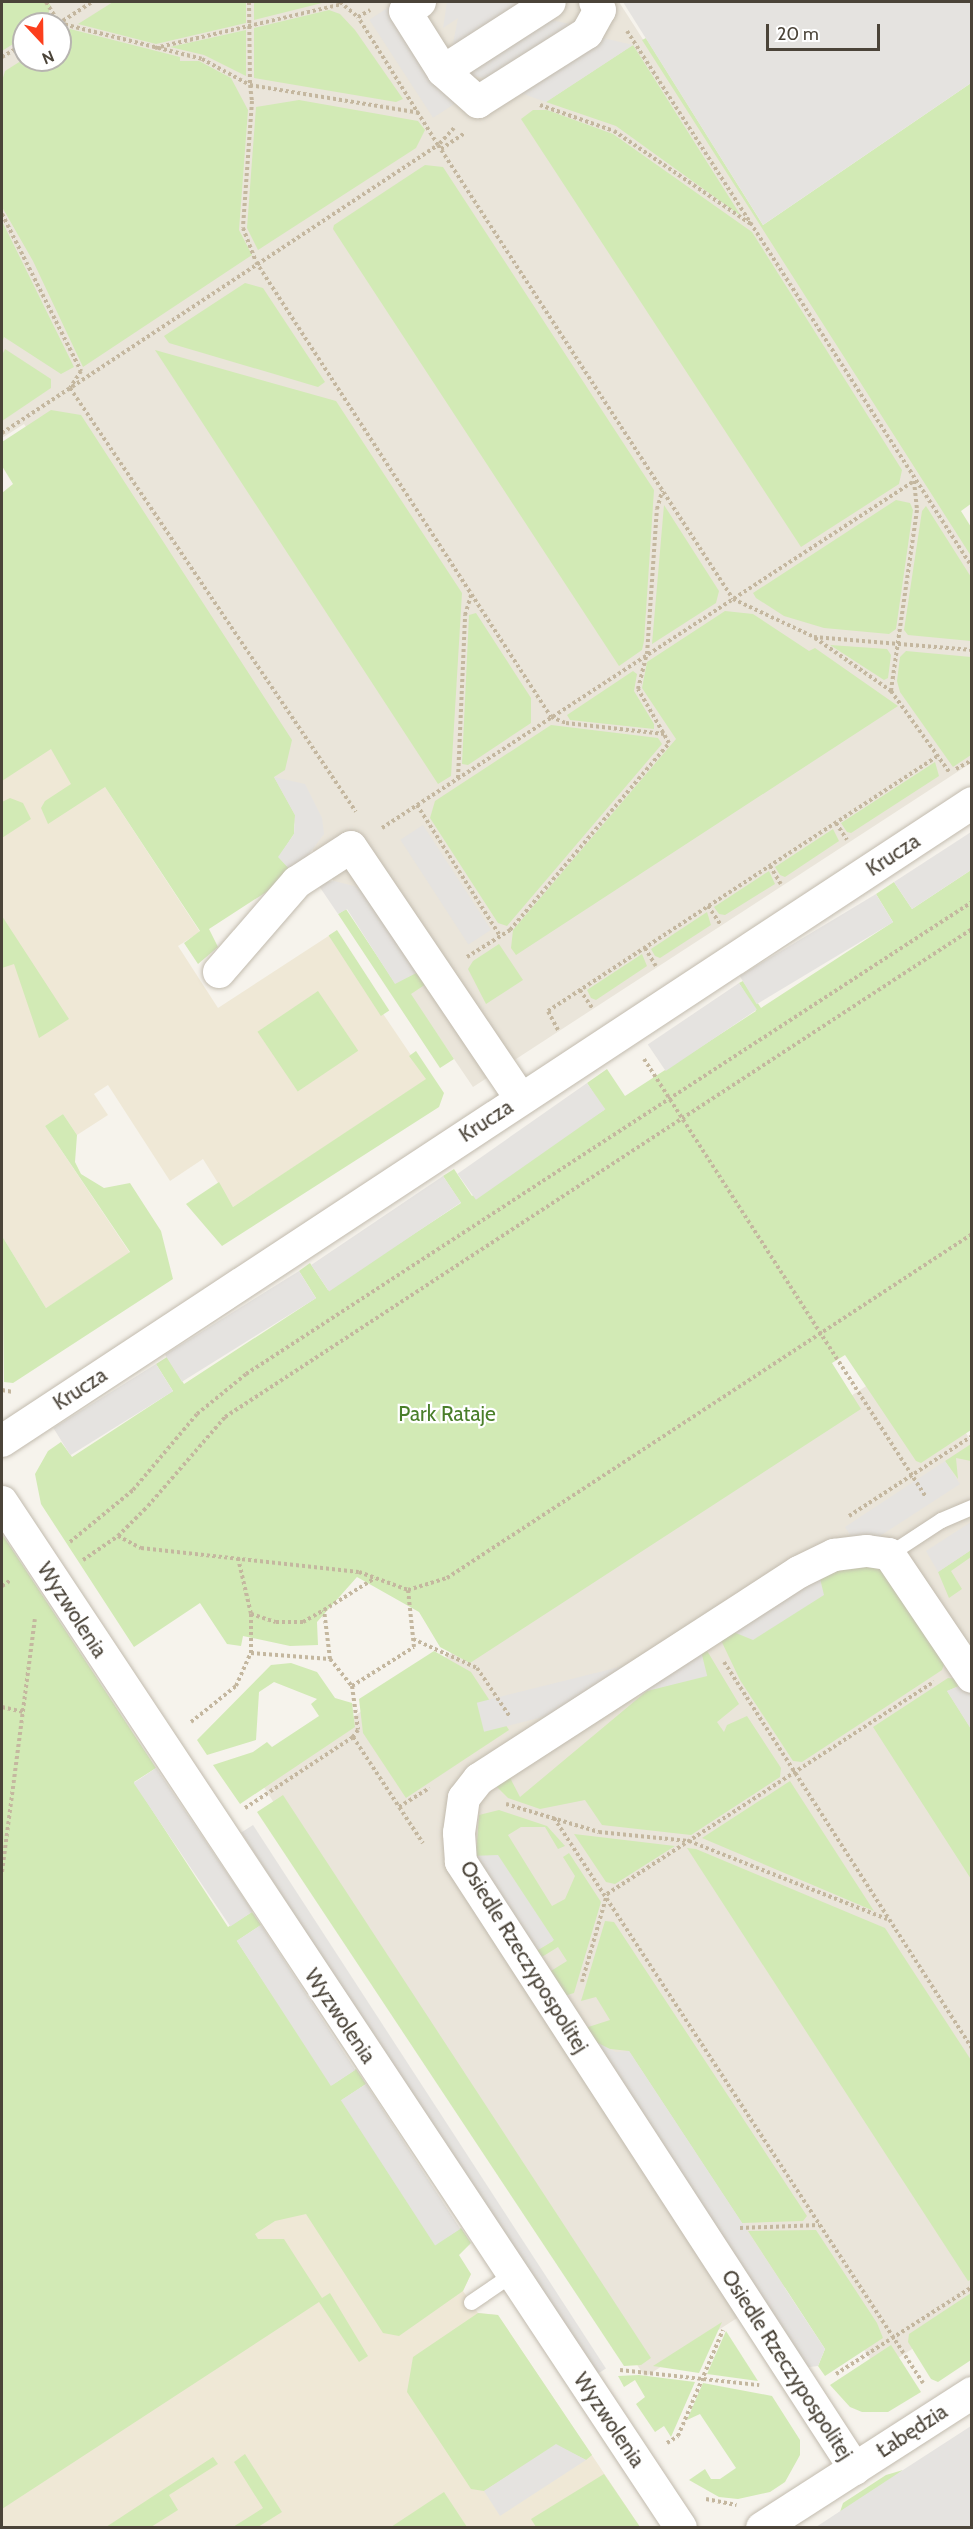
<!DOCTYPE html>
<html>
<head>
<meta charset="utf-8">
<style>
	body { margin:0 }
	#map { position:relative; width:973px; height:2529px; overflow:hidden; background:#f6f3ec; font-family:Cabin,sans-serif }
	div>[style] { position:absolute }
	[style*='--x'] { left:calc(var(--x)*1px); top:calc(var(--y)*1px); width:calc(var(--w)*1px); rotate:calc(var(--a)*1deg) }
	.residential>* { inset:0; background:#eae5da }
	.education>* { inset:0; background:#efe8d6 }
	.green>* { inset:0; background:#d2eab5; transform-origin:0 0 }
	.parking>* { inset:0; background:#e5e3e0; transform-origin:0 0 }
	.path>* { height:4px; margin-top:-2px; transform-origin:0; background:repeating-linear-gradient(90deg,#c4b79f 0 3px,transparent 0 6px) }
	.roads { filter:drop-shadow(0 0 2px #c2bbae) drop-shadow(0 0 2px #c2bbae) }
	.service>* { height:15px; margin:-7.5px; padding:0 7.5px; transform-origin:7.5px; border-radius:7.5px; background:#fff }
	.minor>* { height:32px; margin:-16px; padding:0 16px; transform-origin:16px; border-radius:16px; background:#fff }
	span { translate:-50% -50%; white-space:nowrap; text-align:center; line-height:1.15; -webkit-text-stroke:4.5px #fff; paint-order:stroke }
	.street-label { font-size:21px; color:#4b4439 }
	.park-label { font-size:21px; color:#4a7f2a }
	.frame { position:absolute; inset:0; border:3px solid #4b4439; pointer-events:none }
	.north { position:absolute; left:12px; top:12px; width:60px; height:60px; box-sizing:border-box; background:#fff; border:2px solid #b7b4b0; border-radius:50%; rotate:158deg; font-size:16px; font-weight:700; line-height:24px; text-align:center; color:#4b4439 }
	.north::after { content:''; display:block; margin:auto; width:21px; height:27px; background:#fc3f1d; clip-path:polygon(50% 0,100% 100%,50% 72%,0 100%) }
	.scale { position:absolute; left:766px; top:24px; width:114px; height:27px; box-sizing:border-box; border:3px solid #4b4439; border-top:0; padding-left:8px; font-size:18px; line-height:21px; white-space:nowrap; color:#4b4439; -webkit-text-stroke:4px #fff; paint-order:stroke }
</style>
</head>
<body>
<div id="map">
	<div class="residential">
		<div style="clip-path:polygon(evenodd,2px 2px,619px 2px,971px 550px,971px 763px,473px 1087px,24px 424px,2px 438px,2px 2px,24px 24px,60px 24px,60px 60px,24px 60px,24px 24px)"></div>
		<div style="clip-path:polygon(916px 1354px,971px 1441px,971px 2311px,878px 2371px,812px 2270px,645px 2377px,258px 1778px)"></div>
	</div>
	<div class="education">
		<div style="clip-path:polygon(2px 494px,105px 787px,200px 932px,178px 946px,218px 1008px,330px 935px,427px 1079px,233px 1207px,203px 1159px,170px 1181px,108px 1085px,94px 1094px,108px 1115px,77px 1135px,63px 1114px,45px 1126px,130px 1253px,46px 1308px,2px 1236px)"></div>
		<div style="clip-path:polygon(290px 2042px,431px 2255px,471px 2274px,463px 2291px,478px 2313px,498px 2315px,640px 2527px,2px 2528px,2px 2219px)"></div>
	</div>
	<div class="green">
		<div style="clip-path:polygon(2px 2px,48px 2px,51px 6px,45px 23px,24px 24px,24px 37px,2px 51px)"></div>
		<div style="clip-path:polygon(113px 2px,246px 2px,246px 23px,156px 44px,78px 24px)"></div>
		<div style="clip-path:polygon(254px 2px,326px 2px,254px 20px)"></div>
		<div style="clip-path:polygon(329px 10px,340px 14px,355px 30px,403px 99px,396px 102px,254px 78px,254px 28px)"></div>
		<div style="clip-path:polygon(70px 29px,180px 57px,180px 61px,199px 61px,231px 78px,248px 110px,239px 230px,252px 255px,83px 367px,33px 261px,2px 207px,2px 81px,5px 71px,24px 59px,60px 60px,60px 36px)"></div>
		<div style="clip-path:polygon(246px 30px,246px 76px,204px 55px,170px 47px)"></div>
		<div style="clip-path:polygon(646px 38px,763px 225px,971px 83px,972px 503px,961px 511px,971px 527px,971px 556px,642px 40px)"></div>
		<div style="clip-path:polygon(633px 45px,741px 216px,616px 126px,546px 102px)"></div>
		<div style="clip-path:polygon(299px 100px,418px 121px,425px 130px,416px 148px,258px 250px,247px 228px,256px 107px)"></div>
		<div style="clip-path:polygon(533px 110px,547px 110px,613px 134px,752px 232px,902px 470px,899px 484px,801px 547px,521px 119px)"></div>
		<div style="clip-path:polygon(425px 165px,443px 167px,654px 490px,644px 641px,642px 650px,619px 666px,333px 229px,334px 225px)"></div>
		<div style="clip-path:polygon(2px 221px,74px 367px,61px 374px,4px 337px,2px 343px)"></div>
		<div style="clip-path:polygon(245px 283px,263px 288px,325px 382px,318px 387px,169px 343px,164px 336px)"></div>
		<div style="clip-path:polygon(5px 349px,51px 379px,51px 388px,2px 421px,2px 355px)"></div>
		<div style="clip-path:polygon(155px 350px,336px 401px,462px 593px,451px 776px,438px 784px)"></div>
		<div style="clip-path:polygon(51px 410px,81px 415px,292px 740px,285px 770px,274px 777px,295px 815px,294px 834px,279px 857px,294px 874px,209px 929px,218px 947px,198px 964px,184px 943px,200px 931px,105px 787px,48px 824px,41px 808px,45px 801px,71px 784px,51px 749px,2px 781px,2px 493px,13px 484px,2px 466px,2px 442px)"></div>
		<div style="clip-path:polygon(896px 500px,910px 503px,913px 510px,896px 629px,889px 634px,824px 628px,784px 616px,756px 598px,753px 593px)"></div>
		<div style="clip-path:polygon(664px 505px,719px 591px,716px 603px,652px 644px)"></div>
		<div style="clip-path:polygon(926px 506px,971px 577px,971px 641px,908px 635px,904px 630px,922px 511px)"></div>
		<div style="clip-path:polygon(725px 611px,753px 614px,809px 651px,815px 648px,898px 706px,516px 955px,511px 948px,513px 930px,676px 739px,642px 688px,647px 662px)"></div>
		<div style="clip-path:polygon(476px 613px,531px 698px,531px 723px,468px 765px,462px 764px,469px 615px)"></div>
		<div style="clip-path:polygon(830px 645px,887px 649px,891px 655px,888px 678px,884px 680px)"></div>
		<div style="clip-path:polygon(906px 651px,971px 657px,971px 755px,953px 767px,900px 692px,897px 681px,900px 657px)"></div>
		<div style="clip-path:polygon(633px 671px,637px 674px,634px 691px,654px 724px,654px 729px,570px 720px,567px 715px)"></div>
		<div style="clip-path:polygon(551px 725px,658px 738px,662px 744px,507px 926px,498px 923px,430px 818px,435px 801px)"></div>
		<div style="clip-path:polygon(935px 762px,939px 776px,851px 833px,847px 832px,841px 823px)"></div>
		<div style="clip-path:polygon(10px 798px,23px 803px,31px 819px,2px 838px,2px 802px)"></div>
		<div style="clip-path:polygon(833px 829px,839px 841px,785px 877px,780px 875px,775px 867px)"></div>
		<div style="clip-path:polygon(971px 870px,971px 1430px,921px 1463px,916px 1461px,845px 1355px,832px 1363px,861px 1409px,470px 1663px,440px 1647px,419px 1612px,357px 1577px,317px 1622px,318px 1645px,290px 1646px,243px 1636px,241px 1646px,227px 1644px,200px 1603px,134px 1647px,41px 1504px,35px 1474px,48px 1451px,61px 1442px,72px 1457px,173px 1391px,156px 1364px,167px 1357px,184px 1384px,316px 1298px,299px 1271px,310px 1263px,328px 1290px,461px 1203px,443px 1176px,454px 1169px,472px 1196px,604px 1110px,587px 1083px,607px 1069px,625px 1096px,756px 1011px,739px 983px,743px 981px,761px 1008px,893px 922px,876px 894px,894px 882px,912px 909px)"></div>
		<div style="clip-path:polygon(769px 871px,775px 884px,725px 915px,719px 914px,714px 907px)"></div>
		<div style="clip-path:polygon(346px 909px,395px 983px,420px 971px,429px 982px,411px 994px,454px 1059px,440px 1068px,338px 914px)"></div>
		<div style="clip-path:polygon(707px 912px,711px 925px,660px 958px,655px 956px,651px 949px)"></div>
		<div style="clip-path:polygon(2px 916px,69px 1019px,39px 1038px,14px 964px,2px 968px)"></div>
		<div style="left:337px;top:930px;width:96px;height:10px;rotate:57deg"></div>
		<div style="clip-path:polygon(499px 944px,523px 980px,486px 1004px,468px 969px,473px 961px)"></div>
		<div style="clip-path:polygon(642px 954px,647px 966px,596px 1000px,591px 998px,587px 990px)"></div>
		<div style="left:318px;top:991px;width:72px;height:73px;rotate:56deg"></div>
		<div style="clip-path:polygon(416px 1051px,444px 1093px,439px 1107px,222px 1246px,186px 1204px,219px 1182px,233px 1207px,426px 1079px,409px 1056px)"></div>
		<div style="clip-path:polygon(63px 1114px,77px 1135px,75px 1162px,81px 1174px,104px 1188px,130px 1183px,161px 1231px,173px 1279px,13px 1383px,4px 1382px,2px 1236px,46px 1308px,130px 1252px,45px 1126px)"></div>
		<div style="clip-path:polygon(971px 1444px,971px 1461px,956px 1458px,958px 1479px,945px 1461px)"></div>
		<div style="clip-path:polygon(2px 1534px,156px 1768px,134px 1782px,228px 1927px,252px 1912px,261px 1925px,237px 1941px,332px 2085px,356px 2069px,366px 2084px,342px 2100px,436px 2244px,461px 2228px,471px 2243px,459px 2255px,471px 2274px,463px 2291px,399px 2336px,383px 2333px,306px 2214px,275px 2221px,255px 2234px,258px 2239px,284px 2239px,322px 2298px,330px 2293px,368px 2356px,359px 2362px,319px 2302px,2px 2509px)"></div>
		<div style="clip-path:polygon(971px 1550px,971px 1557px,951px 1571px,962px 1589px,949px 1598px,938px 1572px)"></div>
		<div style="clip-path:polygon(865px 1564px,884px 1571px,947px 1656px,942px 1670px,802px 1762px,793px 1761px,740px 1680px,718px 1634px,818px 1570px)"></div>
		<div style="clip-path:polygon(703px 1644px,739px 1704px,717px 1722px,724px 1732px,727px 1725px,747px 1716px,781px 1768px,780px 1777px,691px 1835px,602px 1825px,585px 1800px,540px 1809px,508px 1798px,492px 1782px,507px 1772px,520px 1797px)"></div>
		<div style="clip-path:polygon(434px 1651px,471px 1672px,509px 1730px,406px 1798px,363px 1733px,359px 1699px)"></div>
		<div style="clip-path:polygon(291px 1663px,317px 1672px,335px 1698px,352px 1703px,355px 1727px,240px 1804px,213px 1765px,253px 1752px,267px 1742px,272px 1747px,319px 1716px,311px 1704px,317px 1699px,274px 1682px,259px 1692px,256px 1740px,207px 1755px,197px 1740px,271px 1665px)"></div>
		<div style="clip-path:polygon(948px 1678px,963px 1679px,966px 1683px,947px 1691px,971px 1729px,971px 1879px,873px 1727px)"></div>
		<div style="clip-path:polygon(790px 1781px,874px 1911px,702px 1838px)"></div>
		<div style="clip-path:polygon(283px 1795px,651px 2358px,641px 2365px,624px 2366px,257px 1812px)"></div>
		<div style="clip-path:polygon(499px 1810px,547px 1826px,565px 1846px,558px 1849px,545px 1827px,521px 1827px,508px 1835px,552px 1906px,565px 1899px,575px 1876px,563px 1857px,569px 1853px,601px 1902px,574px 1993px,561px 1997px,546px 1974px,567px 1961px,558px 1947px,537px 1960px,533px 1953px,553px 1941px,476px 1856px,479px 1815px)"></div>
		<div style="clip-path:polygon(574px 1834px,675px 1846px,615px 1884px,606px 1882px)"></div>
		<div style="clip-path:polygon(687px 1848px,696px 1849px,885px 1928px,971px 2060px,972px 2279px,968px 2281px)"></div>
		<div style="clip-path:polygon(605px 1921px,614px 1922px,807px 2216px,803px 2221px,742px 2223px,629px 2051px,601px 2048px,582px 2029px,610px 2020px,596px 1997px,581px 2001px)"></div>
		<div style="clip-path:polygon(816px 2230px,877px 2323px,883px 2338px,825px 2376px,818px 2366px,825px 2349px,748px 2231px)"></div>
		<div style="clip-path:polygon(971px 2293px,971px 2360px,938px 2382px,931px 2379px,908px 2342px,909px 2334px)"></div>
		<div style="clip-path:polygon(478px 2313px,498px 2315px,592px 2455px,586px 2460px,556px 2445px,484px 2491px,471px 2489px,407px 2392px,413px 2357px)"></div>
		<div style="clip-path:polygon(722px 2322px,699px 2373px,653px 2366px)"></div>
		<div style="clip-path:polygon(726px 2331px,758px 2381px,707px 2374px)"></div>
		<div style="clip-path:polygon(891px 2345px,921px 2392px,888px 2412px,862px 2412px,850px 2407px,830px 2385px)"></div>
		<div style="clip-path:polygon(639px 2375px,695px 2382px,671px 2437px,664px 2426px,655px 2432px,636px 2404px,645px 2397px,635px 2380px,624px 2387px,618px 2376px)"></div>
		<div style="clip-path:polygon(703px 2383px,772px 2396px,800px 2440px,800px 2455px,785px 2482px,770px 2492px,738px 2499px,719px 2497px,689px 2480px,705px 2469px,711px 2479px,720px 2479px,736px 2468px,700px 2414px,687px 2420px)"></div>
		<div style="clip-path:polygon(245px 2454px,282px 2512px,258px 2527px,233px 2527px,263px 2508px,234px 2462px)"></div>
		<div style="clip-path:polygon(213px 2457px,218px 2464px,169px 2495px,178px 2510px,151px 2527px,106px 2527px)"></div>
		<div style="clip-path:polygon(903px 2470px,894px 2477px,840px 2512px,843px 2503px,886px 2475px)"></div>
		<div style="clip-path:polygon(604px 2474px,640px 2527px,536px 2527px,531px 2519px)"></div>
		<div style="clip-path:polygon(444px 2492px,467px 2527px,391px 2527px)"></div>
	</div>
	<div class="parking">
		<div style="clip-path:polygon(447px 2px,531px 2px,451px 54px,458px 18px,443px 28px)"></div>
		<div style="clip-path:polygon(623px 2px,971px 2px,971px 83px,763px 225px)"></div>
		<div style="left:392px;top:5px;width:117px;height:27px;rotate:57deg"></div>
		<div style="clip-path:polygon(543px 18px,578px 26px,494px 80px,459px 73px)"></div>
		<div style="clip-path:polygon(599px 37px,633px 45px,546px 102px,515px 91px)"></div>
		<div style="clip-path:polygon(274px 777px,305px 784px,322px 818px,324px 834px,294px 874px,278px 857px,294px 834px,295px 815px)"></div>
		<div style="left:423px;top:825px;width:125px;height:27px;rotate:57deg"></div>
		<div style="clip-path:polygon(971px 832px,971px 870px,912px 909px,894px 882px)"></div>
		<div style="clip-path:polygon(334px 881px,354px 886px,369px 896px,420px 971px,395px 984px,347px 909px,338px 914px,317px 883px)"></div>
		<div style="left:876px;top:894px;width:33px;height:159px;rotate:59deg"></div>
		<div style="left:739px;top:983px;width:32px;height:110px;rotate:56deg"></div>
		<div style="left:587px;top:1083px;width:32px;height:158px;rotate:55deg"></div>
		<div style="left:443px;top:1176px;width:32px;height:159px;rotate:56deg"></div>
		<div style="left:299px;top:1271px;width:32px;height:158px;rotate:58deg"></div>
		<div style="left:156px;top:1364px;width:32px;height:121px;rotate:58deg"></div>
		<div style="clip-path:polygon(945px 1461px,960px 1484px,880px 1536px,855px 1542px,845px 1527px)"></div>
		<div style="clip-path:polygon(971px 1522px,971px 1550px,938px 1572px,926px 1551px)"></div>
		<div style="clip-path:polygon(818px 1570px,824px 1595px,753px 1640px,726px 1629px)"></div>
		<div style="left:700px;top:1647px;width:30px;height:230px;rotate:76deg"></div>
		<div style="clip-path:polygon(966px 1683px,971px 1693px,971px 1729px,947px 1691px)"></div>
		<div style="left:156px;top:1768px;width:173px;height:27px;rotate:56deg"></div>
		<div style="left:253px;top:1825px;width:648px;height:14px;rotate:57deg"></div>
		<div style="clip-path:polygon(498px 1855px,554px 1940px,533px 1953px,470px 1856px)"></div>
		<div style="left:261px;top:1925px;width:173px;height:29px;rotate:57deg"></div>
		<div style="clip-path:polygon(590px 2039px,616px 2052px,629px 2051px,825px 2349px,818px 2366px,801px 2368px)"></div>
		<div style="left:366px;top:2084px;width:173px;height:30px;rotate:57deg"></div>
		<div style="clip-path:polygon(971px 2426px,971px 2527px,816px 2527px,903px 2470px)"></div>
		<div style="clip-path:polygon(556px 2444px,586px 2460px,500px 2516px,484px 2491px)"></div>
	</div>
	<div class="path">
		<div style="--x:46;--y:2;--w:25;--a:58"></div>
		<div style="--x:59;--y:23;--w:147;--a:14.1"></div>
		<div style="--x:202;--y:59;--w:55;--a:28.4"></div>
		<div style="--x:250;--y:85;--w:16;--a:83"></div>
		<div style="--x:252;--y:101;--w:127;--a:94.1"></div>
		<div style="--x:243;--y:228;--w:36;--a:69"></div>
		<div style="--x:256;--y:262;--w:542;--a:57.04"></div>
		<div style="--x:551;--y:717;--w:16;--a:22"></div>
		<div style="--x:566;--y:723;--w:99;--a:6.4"></div>
		<div style="--x:249;--y:2;--w:83;--a:89.3"></div>
		<div style="--x:250;--y:85;--w:173;--a:9.3"></div>
		<div style="--x:340;--y:2;--w:23;--a:40"></div>
		<div style="--x:358;--y:17;--w:14;--a:-30"></div>
		<div style="--x:58;--y:24;--w:40;--a:-32.9"></div>
		<div style="--x:627;--y:31;--w:637;--a:57.23"></div>
		<div style="--x:155;--y:48;--w:192;--a:-13.2"></div>
		<div style="--x:2;--y:57;--w:26;--a:-31"></div>
		<div style="--x:540;--y:105;--w:78;--a:19.4"></div>
		<div style="--x:614;--y:131;--w:166;--a:34.2"></div>
		<div style="--x:454;--y:128;--w:23;--a:133"></div>
		<div style="--x:438;--y:145;--w:541;--a:56.99"></div>
		<div style="--x:733;--y:599;--w:89;--a:25.1"></div>
		<div style="--x:814;--y:637;--w:159;--a:4.7"></div>
		<div style="--x:441;--y:149;--w:29;--a:-34"></div>
		<div style="--x:2;--y:214;--w:176;--a:63.3"></div>
		<div style="--x:81;--y:371;--w:20;--a:123"></div>
		<div style="--x:70;--y:388;--w:511;--a:56"></div>
		<div style="--x:2;--y:433;--w:523;--a:-33.45"></div>
		<div style="--x:438;--y:145;--w:151;--a:-122"></div>
		<div style="--x:815;--y:638;--w:93;--a:34.9"></div>
		<div style="--x:956;--y:769;--w:18;--a:-29"></div>
		<div style="--x:458;--y:778;--w:163;--a:-87.5"></div>
		<div style="--x:465;--y:615;--w:21;--a:-73"></div>
		<div style="--x:417;--y:805;--w:155;--a:57.6"></div>
		<div style="--x:836;--y:823;--w:20;--a:57"></div>
		<div style="--x:382;--y:828;--w:635;--a:-33.11"></div>
		<div style="--x:914;--y:481;--w:29;--a:84"></div>
		<div style="--x:917;--y:510;--w:183;--a:98.2"></div>
		<div style="--x:891;--y:691;--w:101;--a:54.3"></div>
		<div style="--x:770;--y:866;--w:21;--a:59"></div>
		<div style="--x:708;--y:906;--w:22;--a:56"></div>
		<div style="--x:645;--y:948;--w:21;--a:59"></div>
		<div style="--x:467;--y:957;--w:51;--a:-32.1"></div>
		<div style="--x:510;--y:930;--w:245;--a:-49.6"></div>
		<div style="--x:669;--y:743;--w:62;--a:-119.9"></div>
		<div style="--x:638;--y:689;--w:36;--a:-76"></div>
		<div style="--x:647;--y:654;--w:145;--a:-86.1"></div>
		<div style="--x:657;--y:509;--w:19;--a:-74"></div>
		<div style="--x:580;--y:990;--w:22;--a:56"></div>
		<div style="--x:558;--y:1030;--w:21;--a:-118"></div>
		<div style="--x:548;--y:1011;--w:464;--a:-33.2"></div>
		<div style="--x:644;--y:1059;--w:521;--a:57.23"></div>
		<div style="--x:2;--y:1390;--w:11;--a:10"></div>
		<div style="--x:849;--y:1516;--w:147;--a:-33"></div>
		<div style="--x:118;--y:1536;--w:26;--a:28"></div>
		<div style="--x:141;--y:1548;--w:219;--a:6.3"></div>
		<div style="--x:359;--y:1572;--w:52;--a:20.2"></div>
		<div style="--x:408;--y:1590;--w:41;--a:-17.1"></div>
		<div style="--x:447;--y:1578;--w:628;--a:-33.23"></div>
		<div style="--x:70;--y:1542;--w:82;--a:-39.5"></div>
		<div style="--x:133;--y:1490;--w:99;--a:-49.9"></div>
		<div style="--x:197;--y:1414;--w:63;--a:-39.2"></div>
		<div style="--x:246;--y:1374;--w:866;--a:-33.03"></div>
		<div style="--x:238;--y:1558;--w:57;--a:76.9"></div>
		<div style="--x:251;--y:1614;--w:39;--a:90"></div>
		<div style="--x:83;--y:1560;--w:42;--a:-34.4"></div>
		<div style="--x:118;--y:1536;--w:42;--a:-45"></div>
		<div style="--x:148;--y:1506;--w:118;--a:-49.1"></div>
		<div style="--x:225;--y:1417;--w:892;--a:-33.16"></div>
		<div style="--x:2;--y:1586;--w:11;--a:-34"></div>
		<div style="--x:251;--y:1614;--w:26;--a:18"></div>
		<div style="--x:276;--y:1622;--w:27;--a:0"></div>
		<div style="--x:303;--y:1622;--w:24;--a:-30"></div>
		<div style="--x:413;--y:1639;--w:70;--a:24.4"></div>
		<div style="--x:477;--y:1668;--w:59;--a:56"></div>
		<div style="--x:330;--y:1659;--w:49;--a:-97"></div>
		<div style="--x:324;--y:1610;--w:60;--a:-32.1"></div>
		<div style="--x:724;--y:1662;--w:460;--a:57.3"></div>
		<div style="--x:352;--y:1686;--w:44;--a:82.2"></div>
		<div style="--x:358;--y:1730;--w:9;--a:126"></div>
		<div style="--x:2;--y:1707;--w:22;--a:13"></div>
		<div style="--x:191;--y:1722;--w:58;--a:-38.7"></div>
		<div style="--x:236;--y:1686;--w:36;--a:-66"></div>
		<div style="--x:251;--y:1653;--w:79;--a:4.3"></div>
		<div style="--x:330;--y:1659;--w:35;--a:51"></div>
		<div style="--x:352;--y:1686;--w:73;--a:-32.2"></div>
		<div style="--x:414;--y:1647;--w:57;--a:-96"></div>
		<div style="--x:506;--y:1804;--w:97;--a:16.8"></div>
		<div style="--x:599;--y:1832;--w:90;--a:5.7"></div>
		<div style="--x:689;--y:1841;--w:213;--a:21.5"></div>
		<div style="--x:399;--y:1807;--w:36;--a:-32"></div>
		<div style="--x:245;--y:1808;--w:129;--a:-33.3"></div>
		<div style="--x:353;--y:1737;--w:127;--a:56.6"></div>
		<div style="--x:554;--y:1818;--w:675;--a:56.85"></div>
		<div style="--x:2;--y:1872;--w:255;--a:-82.6"></div>
		<div style="--x:582;--y:1982;--w:91;--a:-74.1"></div>
		<div style="--x:607;--y:1894;--w:390;--a:-33"></div>
		<div style="--x:740;--y:2228;--w:79;--a:-2.2"></div>
		<div style="--x:620;--y:2370;--w:140;--a:6.2"></div>
		<div style="--x:836;--y:2374;--w:161;--a:-32.6"></div>
		<div style="--x:667;--y:2443;--w:13;--a:-32"></div>
		<div style="--x:678;--y:2436;--w:115;--a:-67"></div>
		<div style="--x:706;--y:2499;--w:31;--a:11"></div>
	</div>
	<div class="roads">
		<div class="service">
			<div style="--x:889;--y:1554;--w:62;--a:-33.2"></div>
			<div style="--x:941;--y:1520;--w:34;--a:-23"></div>
			<div style="--x:471;--y:2302;--w:50;--a:-34.3"></div>
		</div>
		<div class="minor">
			<div style="--x:420;--y:2;--w:17;--a:149"></div>
			<div style="--x:405;--y:11;--w:71;--a:57.7"></div>
			<div style="--x:443;--y:71;--w:127;--a:-32.8"></div>
			<div style="--x:443;--y:71;--w:47;--a:41.5"></div>
			<div style="--x:478;--y:102;--w:129;--a:-32.3"></div>
			<div style="--x:587;--y:33;--w:26;--a:-61"></div>
			<div style="--x:600;--y:10;--w:9;--a:-122"></div>
			<div style="--x:219;--y:972;--w:119;--a:-49.1"></div>
			<div style="--x:297;--y:882;--w:64;--a:-32.9"></div>
			<div style="--x:351;--y:847;--w:304;--a:56"></div>
			<div style="--x:2;--y:1441;--w:1161;--a:-33.33"></div>
			<div style="--x:2;--y:1502;--w:1230;--a:56.5"></div>
			<div style="--x:855;--y:2469;--w:724;--a:-122.99"></div>
			<div style="--x:461;--y:1862;--w:29;--a:-94"></div>
			<div style="--x:459;--y:1833;--w:35;--a:-82"></div>
			<div style="--x:464;--y:1798;--w:24;--a:-52"></div>
			<div style="--x:479;--y:1779;--w:381;--a:-32.9"></div>
			<div style="--x:799;--y:1572;--w:39;--a:-26"></div>
			<div style="--x:834;--y:1555;--w:33;--a:-7"></div>
			<div style="--x:867;--y:1551;--w:22;--a:8"></div>
			<div style="--x:889;--y:1554;--w:148;--a:56"></div>
			<div style="--x:762;--y:2528;--w:250;--a:-32.7"></div>
		</div>
	</div>
	<div class="street-label">
		<span style="left:893px;top:855px;rotate:-33deg">Krucza</span>
		<span style="left:486px;top:1121px;rotate:-33deg">Krucza</span>
		<span style="left:80px;top:1389px;rotate:-33deg">Krucza</span>
		<span style="left:72px;top:1610px;rotate:57deg">Wyzwolenia</span>
		<span style="left:524px;top:1957px;rotate:58deg">Osiedle Rzeczypospolitej</span>
		<span style="left:340px;top:2016px;rotate:56deg">Wyzwolenia</span>
		<span style="left:787px;top:2365px;rotate:57deg">Osiedle Rzeczypospolitej</span>
		<span style="left:609px;top:2420px;rotate:56deg">Wyzwolenia</span>
		<span style="left:912px;top:2431px;rotate:-33deg">Łabędzia</span>
	</div>
	<div class="park-label">
		<span style="left:447px;top:1414px">Park Rataje</span>
	</div>
	<div class="frame"></div>
	<div class="north">N</div>
	<div class="scale">20 m</div>
</div>
</body>
</html>
